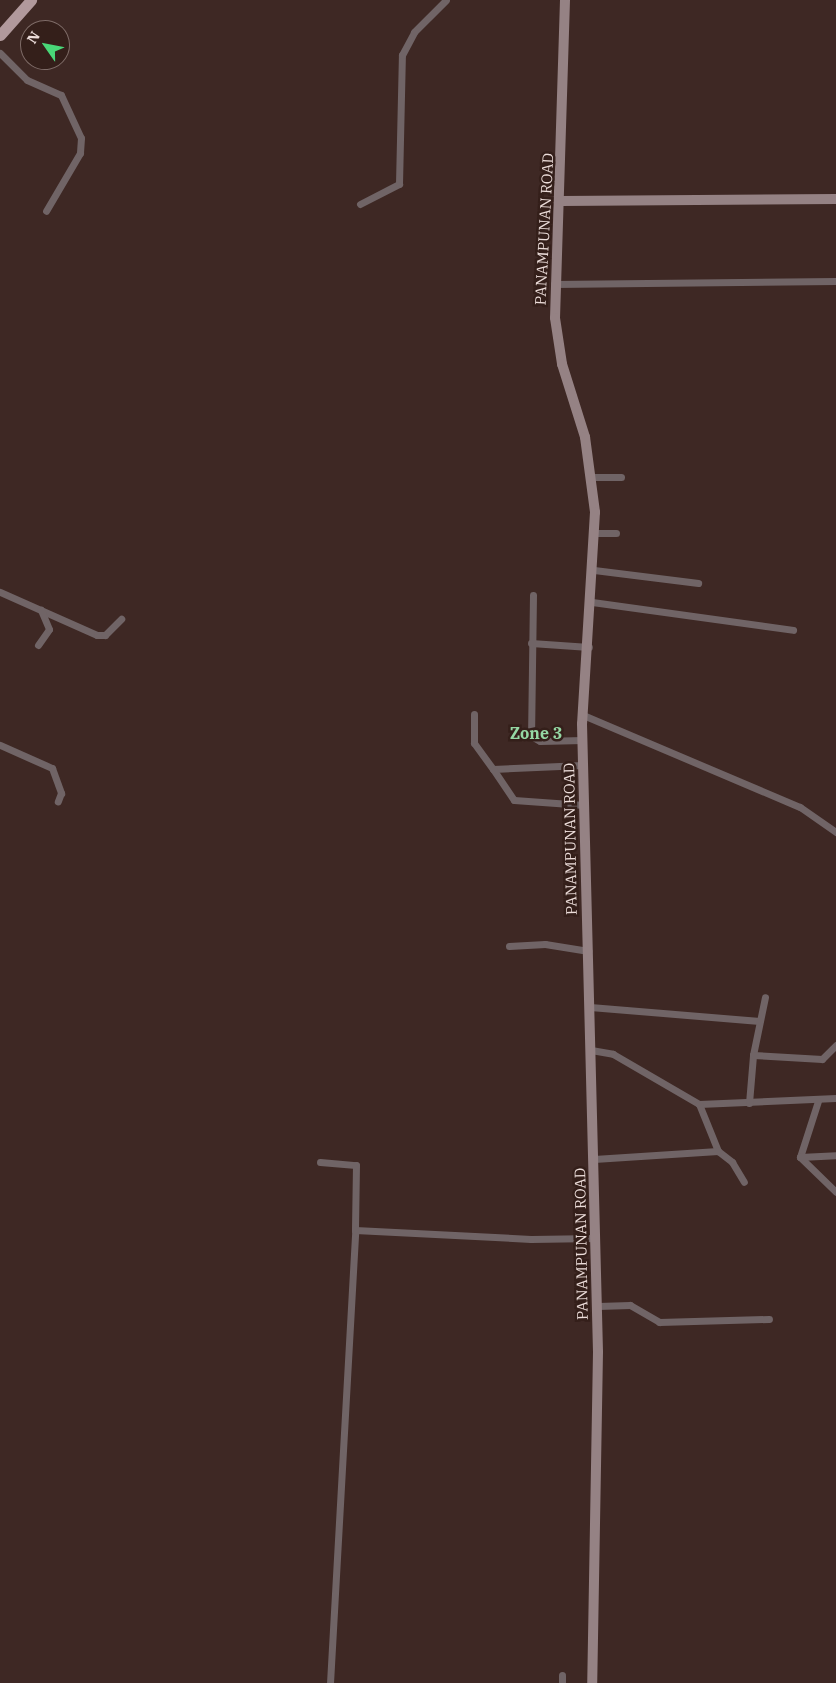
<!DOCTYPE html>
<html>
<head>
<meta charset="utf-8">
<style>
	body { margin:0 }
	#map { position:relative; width:836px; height:1683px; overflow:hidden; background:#3e2824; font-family:"IBM Plex Serif",serif }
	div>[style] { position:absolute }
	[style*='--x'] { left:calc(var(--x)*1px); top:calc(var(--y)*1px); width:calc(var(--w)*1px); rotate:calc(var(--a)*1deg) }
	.street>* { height:7px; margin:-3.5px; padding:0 3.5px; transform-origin:3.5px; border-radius:3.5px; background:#706466 }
	.secondary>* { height:10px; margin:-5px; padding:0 5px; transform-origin:5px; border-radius:5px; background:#958284 }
	.primary>* { height:11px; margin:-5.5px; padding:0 5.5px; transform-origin:5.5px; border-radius:5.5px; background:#b1999c }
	span { translate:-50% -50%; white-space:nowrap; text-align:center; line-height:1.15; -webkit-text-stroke:5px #341f1a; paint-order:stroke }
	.street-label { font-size:15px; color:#ecddda }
	.neighbourhood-label { font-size:16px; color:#95d8a4; font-weight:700 }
	.north { position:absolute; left:20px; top:20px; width:50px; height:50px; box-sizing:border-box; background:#341f1a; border:1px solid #7e6b67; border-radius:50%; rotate:303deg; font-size:14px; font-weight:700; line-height:20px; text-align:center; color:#ecddda }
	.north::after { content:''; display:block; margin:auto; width:18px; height:22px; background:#49d778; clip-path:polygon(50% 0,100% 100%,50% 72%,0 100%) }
</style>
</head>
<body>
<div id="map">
	<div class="street">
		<div style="--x:0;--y:53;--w:38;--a:45"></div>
		<div style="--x:27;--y:80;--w:37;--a:24"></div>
		<div style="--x:61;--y:95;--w:47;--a:65.1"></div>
		<div style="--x:81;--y:138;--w:15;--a:94"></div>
		<div style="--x:80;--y:153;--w:67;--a:120.4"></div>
		<div style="--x:360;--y:204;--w:44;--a:-27.1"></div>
		<div style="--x:399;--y:184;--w:129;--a:-88.7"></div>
		<div style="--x:402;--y:55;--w:26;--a:-62"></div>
		<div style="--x:414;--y:32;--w:45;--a:-45"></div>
		<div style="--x:554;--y:284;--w:282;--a:-0.6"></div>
		<div style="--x:593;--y:477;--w:28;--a:0"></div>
		<div style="--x:595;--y:533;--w:21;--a:0"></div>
		<div style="--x:594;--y:570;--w:105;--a:7.1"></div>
		<div style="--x:0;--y:592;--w:106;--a:23.9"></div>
		<div style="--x:97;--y:635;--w:8;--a:0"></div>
		<div style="--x:105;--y:635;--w:23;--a:-45"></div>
		<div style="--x:533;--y:595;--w:141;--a:90.8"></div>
		<div style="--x:531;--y:736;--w:10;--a:29"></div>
		<div style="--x:540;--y:741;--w:43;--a:-1.3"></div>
		<div style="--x:592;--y:602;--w:203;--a:7.9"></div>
		<div style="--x:531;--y:643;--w:58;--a:3.9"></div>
		<div style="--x:38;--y:645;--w:19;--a:-55"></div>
		<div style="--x:49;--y:629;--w:21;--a:-113"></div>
		<div style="--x:474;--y:714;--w:29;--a:90"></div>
		<div style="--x:474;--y:743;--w:32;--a:54"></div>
		<div style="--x:583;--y:715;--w:236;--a:23"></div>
		<div style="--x:800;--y:807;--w:44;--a:34.8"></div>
		<div style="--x:0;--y:745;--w:57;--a:23.9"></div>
		<div style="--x:52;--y:768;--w:27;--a:70"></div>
		<div style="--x:61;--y:793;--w:9;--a:111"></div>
		<div style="--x:583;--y:765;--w:90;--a:177.5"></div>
		<div style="--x:493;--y:769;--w:37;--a:56"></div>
		<div style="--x:514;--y:800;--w:70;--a:4.1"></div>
		<div style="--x:509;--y:946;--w:36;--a:-3"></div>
		<div style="--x:545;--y:944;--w:44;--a:9.2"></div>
		<div style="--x:590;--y:1007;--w:170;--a:4.7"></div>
		<div style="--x:591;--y:1050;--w:22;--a:10"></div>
		<div style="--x:613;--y:1054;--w:99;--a:30.2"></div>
		<div style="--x:699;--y:1104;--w:137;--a:-2.5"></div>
		<div style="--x:753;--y:1055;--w:59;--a:-78.3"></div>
		<div style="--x:818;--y:1101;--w:59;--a:107.8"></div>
		<div style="--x:800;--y:1157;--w:50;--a:44.2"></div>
		<div style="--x:749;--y:1103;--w:48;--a:-85.2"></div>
		<div style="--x:753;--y:1055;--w:69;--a:3.3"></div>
		<div style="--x:822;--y:1059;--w:20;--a:-45"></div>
		<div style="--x:699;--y:1104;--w:51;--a:68"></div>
		<div style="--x:718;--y:1151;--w:18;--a:38"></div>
		<div style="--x:732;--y:1162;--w:23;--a:59"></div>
		<div style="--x:800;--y:1157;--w:36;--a:-3"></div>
		<div style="--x:594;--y:1159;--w:124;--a:-3.7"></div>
		<div style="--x:320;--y:1162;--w:36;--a:5"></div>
		<div style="--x:356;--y:1165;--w:65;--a:90.9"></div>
		<div style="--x:355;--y:1230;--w:176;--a:2.9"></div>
		<div style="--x:531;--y:1239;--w:65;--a:-0.9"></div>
		<div style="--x:598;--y:1306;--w:32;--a:-2"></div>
		<div style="--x:630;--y:1305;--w:34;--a:30"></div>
		<div style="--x:659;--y:1322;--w:110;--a:-1.6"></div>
		<div style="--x:330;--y:1683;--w:454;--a:-86.8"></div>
		<div style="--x:562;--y:1683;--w:8;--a:-90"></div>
	</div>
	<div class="secondary">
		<div style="--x:565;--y:0;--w:318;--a:91.8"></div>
		<div style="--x:555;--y:318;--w:47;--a:81.3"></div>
		<div style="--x:562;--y:364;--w:77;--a:72.5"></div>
		<div style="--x:585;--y:437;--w:76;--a:82.4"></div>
		<div style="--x:595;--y:512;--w:212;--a:93.5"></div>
		<div style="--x:582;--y:724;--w:628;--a:88.54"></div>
		<div style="--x:598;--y:1352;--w:331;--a:91"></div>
		<div style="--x:561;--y:201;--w:275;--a:-0.4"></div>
	</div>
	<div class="primary">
		<div style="--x:0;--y:35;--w:47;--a:-48.5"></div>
	</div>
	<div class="street-label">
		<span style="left:544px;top:229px;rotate:-87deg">PANAMPUNAN ROAD</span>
		<span style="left:570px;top:839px;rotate:-91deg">PANAMPUNAN ROAD</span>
		<span style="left:581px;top:1244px;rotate:-91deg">PANAMPUNAN ROAD</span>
	</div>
	<div class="neighbourhood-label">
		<span style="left:536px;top:733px">Zone 3</span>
	</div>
	<div class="north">N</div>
</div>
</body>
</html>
